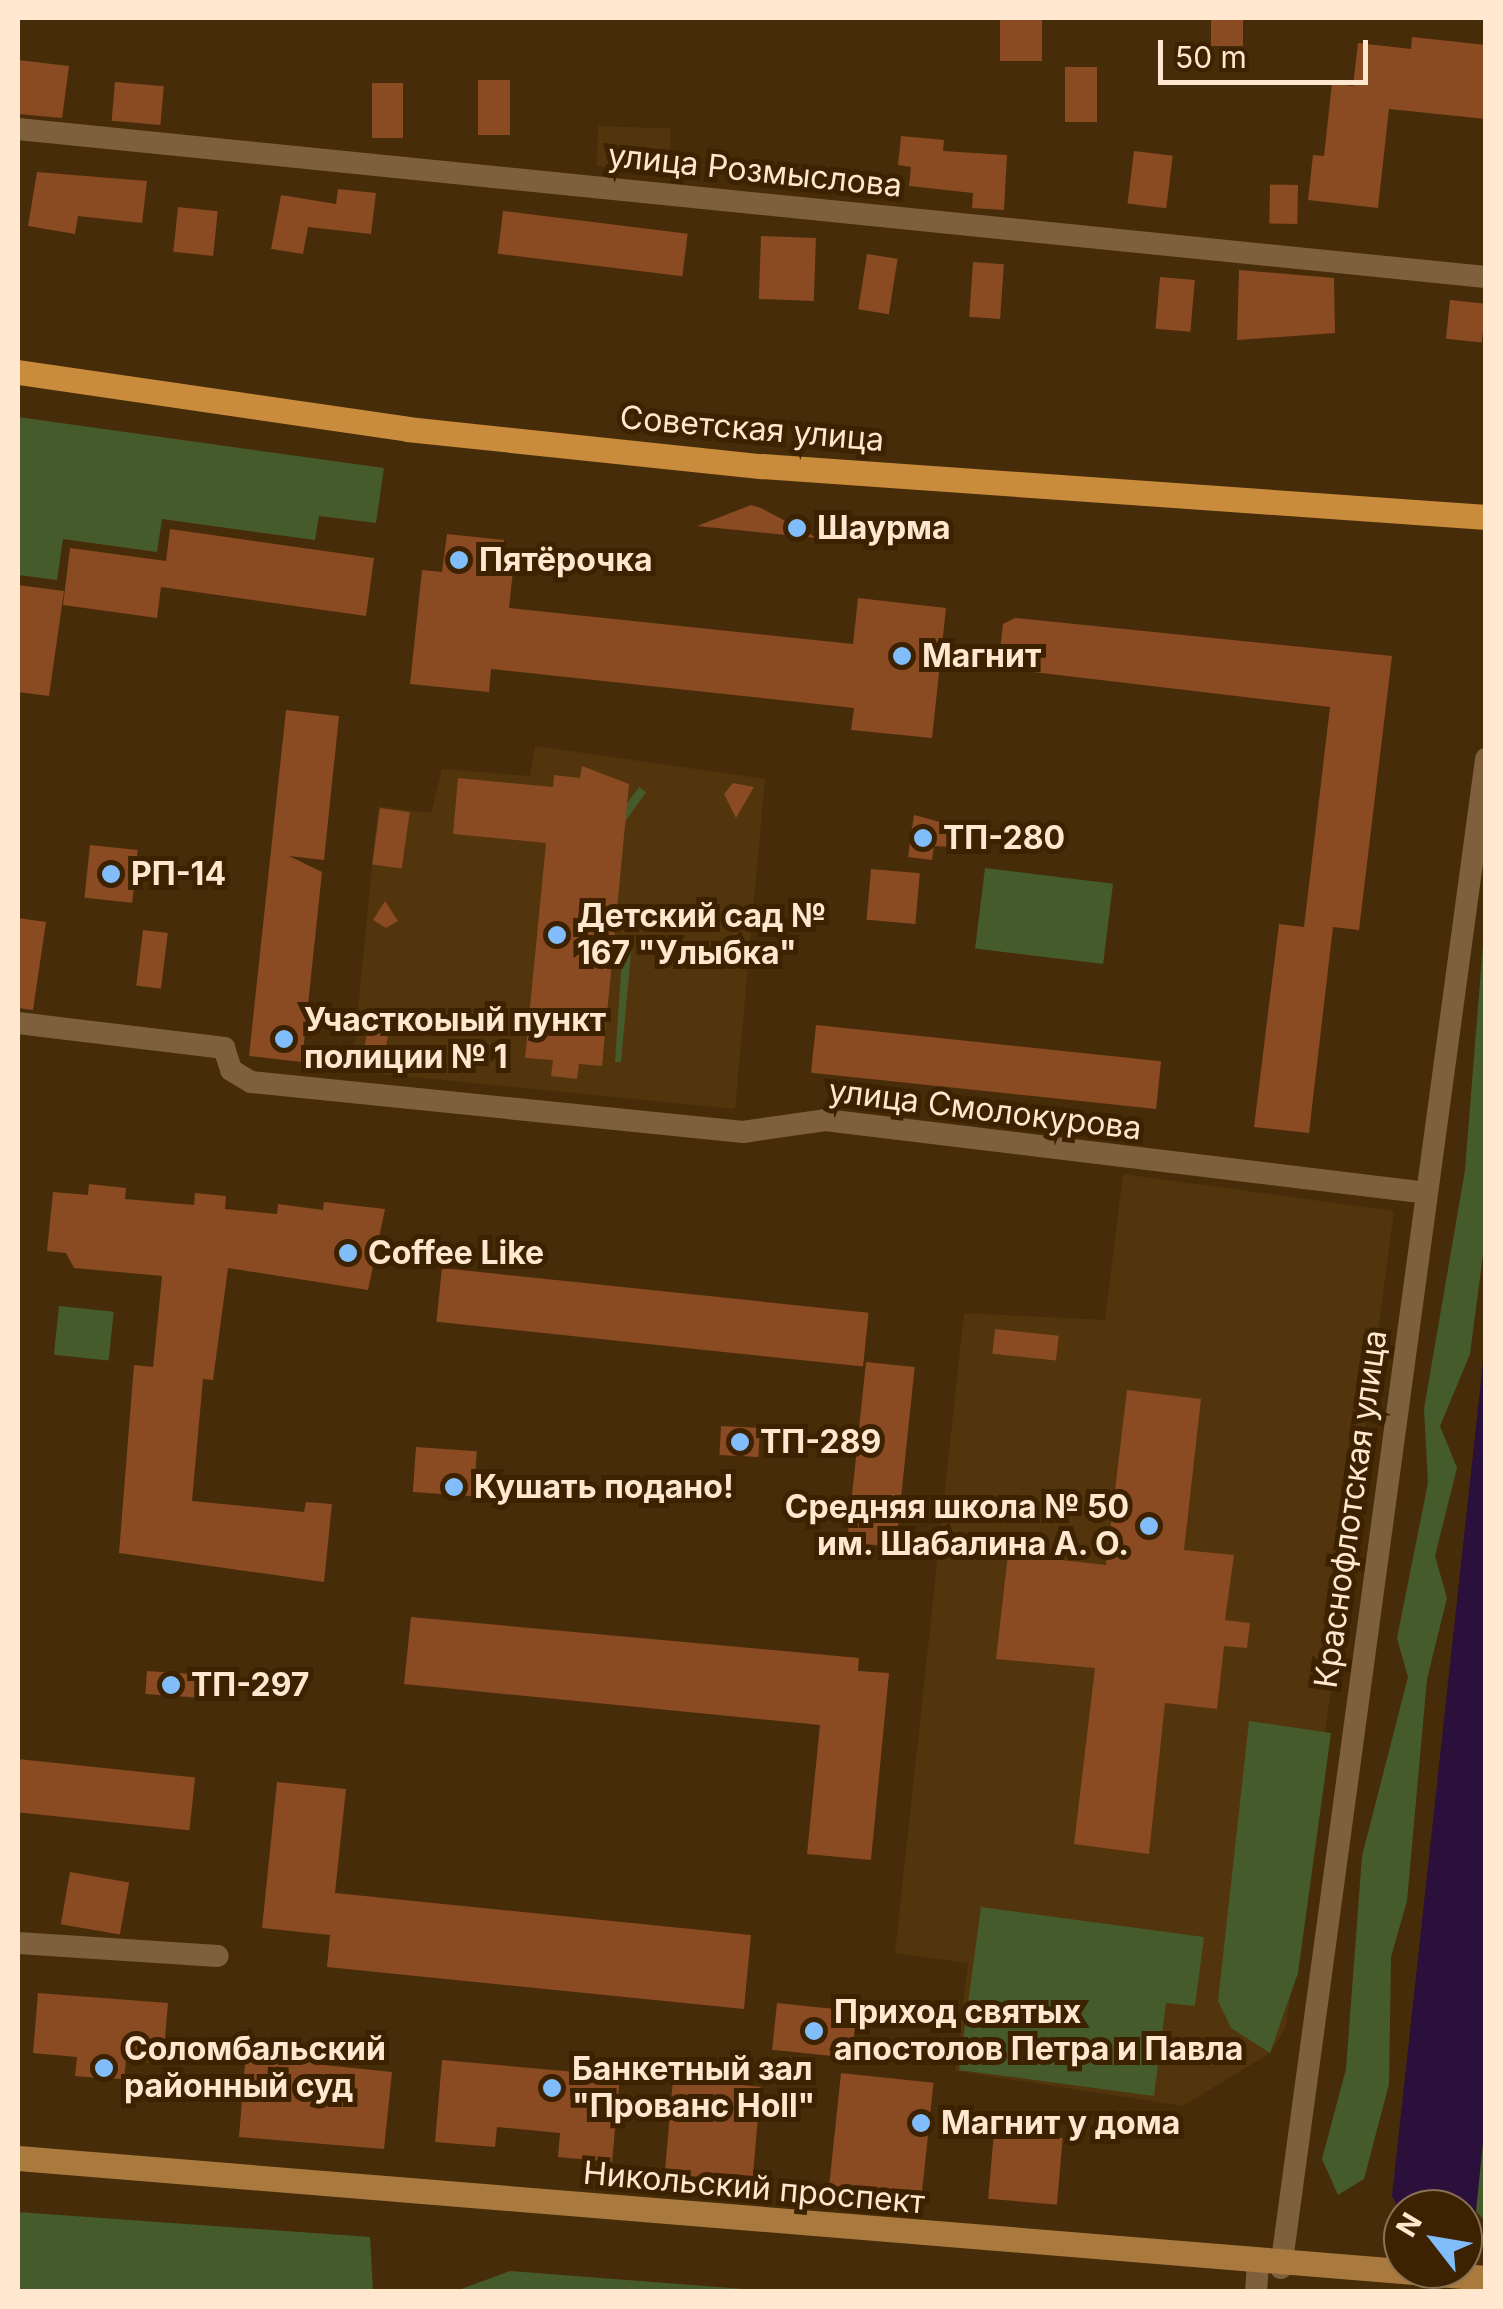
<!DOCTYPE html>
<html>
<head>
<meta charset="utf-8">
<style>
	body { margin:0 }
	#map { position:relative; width:1503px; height:2309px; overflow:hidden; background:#472c09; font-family:Inter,sans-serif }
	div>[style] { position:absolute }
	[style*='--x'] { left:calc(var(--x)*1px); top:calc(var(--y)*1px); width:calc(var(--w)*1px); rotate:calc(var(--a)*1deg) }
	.built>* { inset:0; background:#52350d; transform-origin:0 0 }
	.green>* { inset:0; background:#455b2b; transform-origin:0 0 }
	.water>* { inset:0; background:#2a103b }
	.pier>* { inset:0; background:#472c09 }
	.building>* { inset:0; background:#8a4a22; transform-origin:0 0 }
	.minor>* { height:22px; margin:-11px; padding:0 11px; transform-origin:11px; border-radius:11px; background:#7f603d }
	.secondary>* { height:25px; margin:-12.5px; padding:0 12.5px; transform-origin:12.5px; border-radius:12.5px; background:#a9793e }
	.primary>* { height:25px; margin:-12.5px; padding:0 12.5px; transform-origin:12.5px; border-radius:12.5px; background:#c98b3c }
	.dots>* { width:28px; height:28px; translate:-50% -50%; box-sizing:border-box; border:5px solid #3c2200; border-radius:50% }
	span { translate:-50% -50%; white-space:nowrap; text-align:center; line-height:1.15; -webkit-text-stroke:10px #3c2200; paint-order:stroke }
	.street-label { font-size:32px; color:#ffe8cf }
	.poi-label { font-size:32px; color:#ffe8cf; font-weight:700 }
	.left { translate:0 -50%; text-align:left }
	.right { translate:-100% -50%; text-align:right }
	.frame { position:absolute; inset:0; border:20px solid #ffe8cf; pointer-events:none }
	.north { position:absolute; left:1383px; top:2189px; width:100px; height:100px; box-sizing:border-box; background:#3c2200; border:2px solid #8a7153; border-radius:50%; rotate:301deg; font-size:28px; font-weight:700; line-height:40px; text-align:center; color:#ffe8cf }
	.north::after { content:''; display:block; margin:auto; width:35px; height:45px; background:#80bdfa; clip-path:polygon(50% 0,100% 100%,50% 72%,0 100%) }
	.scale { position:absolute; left:1158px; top:40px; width:210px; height:45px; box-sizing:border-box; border:5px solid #ffe8cf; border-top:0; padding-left:12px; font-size:30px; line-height:35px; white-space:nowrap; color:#ffe8cf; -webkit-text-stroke:8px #3c2200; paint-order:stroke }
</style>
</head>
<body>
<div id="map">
	<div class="built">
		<div style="left:598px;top:126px;width:73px;height:40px;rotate:2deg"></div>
		<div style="clip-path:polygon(535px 746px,765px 779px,735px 1109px,352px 1071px,378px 806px,431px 813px,442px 769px,530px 776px)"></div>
		<div style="clip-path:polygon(1123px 1174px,1394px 1211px,1286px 2027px,1270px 2053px,1183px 2106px,955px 2071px,968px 1963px,895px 1953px,964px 1313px,1105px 1320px)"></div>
	</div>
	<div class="green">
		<div style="clip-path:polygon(18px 417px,384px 468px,376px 523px,319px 516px,315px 540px,162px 519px,157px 552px,63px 539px,57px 580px,18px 575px)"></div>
		<div style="left:639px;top:787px;width:9px;height:123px;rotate:36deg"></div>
		<div style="left:985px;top:868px;width:129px;height:81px;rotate:7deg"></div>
		<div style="clip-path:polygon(1485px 919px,1485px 1239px,1470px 1354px,1440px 1426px,1457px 1468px,1435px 1556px,1447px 1598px,1427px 1679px,1407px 1901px,1391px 1957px,1389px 2084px,1364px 2179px,1338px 2195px,1322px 2159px,1346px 2069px,1362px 1856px,1408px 1677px,1397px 1638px,1428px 1483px,1424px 1409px,1465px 1170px)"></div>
		<div style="clip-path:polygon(623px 943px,632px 943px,621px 1062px,615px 1062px)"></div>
		<div style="left:59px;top:1306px;width:55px;height:49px;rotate:6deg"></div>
		<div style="clip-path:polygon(1249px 1721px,1331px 1733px,1298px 1973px,1270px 2053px,1231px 2028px,1218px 2001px)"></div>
		<div style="clip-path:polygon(981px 1907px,1204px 1937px,1195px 2006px,1166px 2003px,1154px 2096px,959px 2070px)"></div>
		<div style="clip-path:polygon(1485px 2112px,1485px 2221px,1472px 2207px)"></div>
		<div style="clip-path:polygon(18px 2212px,370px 2237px,373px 2291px,18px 2291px)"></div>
		<div style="clip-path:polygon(510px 2271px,770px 2291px,779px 2291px,456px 2291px)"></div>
	</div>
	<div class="water">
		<div style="clip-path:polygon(evenodd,1485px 1344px,1486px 2112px,1468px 2291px,1396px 2291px,1401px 2214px,1392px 2196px,1485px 1344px,1403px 2209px,1463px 2209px,1463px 2269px,1403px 2269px,1403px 2209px)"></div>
	</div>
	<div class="pier">
		<div style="clip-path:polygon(1395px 2231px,1403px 2231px,1403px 2269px,1463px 2269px,1463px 2236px,1475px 2237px,1473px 2292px,1391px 2292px)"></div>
	</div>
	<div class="building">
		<div style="left:1000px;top:18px;width:42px;height:43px"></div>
		<div style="left:1211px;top:18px;width:32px;height:28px"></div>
		<div style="clip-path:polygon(1412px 37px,1486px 45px,1486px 119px,1389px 109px,1378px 208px,1308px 200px,1313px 155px,1324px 156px,1332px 83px,1353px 86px,1358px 43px,1411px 49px)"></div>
		<div style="clip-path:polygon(18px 60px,69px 66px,62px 118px,18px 114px)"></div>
		<div style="left:1065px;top:67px;width:32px;height:55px"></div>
		<div style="left:478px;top:80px;width:32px;height:55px"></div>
		<div style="left:115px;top:82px;width:49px;height:39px;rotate:5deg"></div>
		<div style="left:372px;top:83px;width:31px;height:55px"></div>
		<div style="clip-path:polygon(901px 136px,944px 140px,943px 151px,1007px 155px,1004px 210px,972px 208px,973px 193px,909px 186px,911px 167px,898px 165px)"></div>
		<div style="left:1134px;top:151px;width:39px;height:53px;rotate:7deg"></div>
		<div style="clip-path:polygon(37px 172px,147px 181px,142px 223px,78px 216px,75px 234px,28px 226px)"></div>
		<div style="left:1298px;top:185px;width:39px;height:28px;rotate:91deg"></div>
		<div style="clip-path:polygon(338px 189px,376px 193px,371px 234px,308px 227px,303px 254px,271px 249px,281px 195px,336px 204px)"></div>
		<div style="left:178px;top:207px;width:40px;height:45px;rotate:6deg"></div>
		<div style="left:503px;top:211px;width:186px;height:43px;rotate:7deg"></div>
		<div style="left:761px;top:236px;width:55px;height:63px;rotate:2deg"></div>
		<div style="left:867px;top:254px;width:31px;height:56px;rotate:9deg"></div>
		<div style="left:973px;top:262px;width:31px;height:55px;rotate:4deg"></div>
		<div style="clip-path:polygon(1239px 270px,1334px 278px,1335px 333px,1237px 340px)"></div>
		<div style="left:1160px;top:277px;width:35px;height:52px;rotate:5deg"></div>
		<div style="left:1450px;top:300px;width:36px;height:39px;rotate:6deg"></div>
		<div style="clip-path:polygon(751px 505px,761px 508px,817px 538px,697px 526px)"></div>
		<div style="clip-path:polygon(170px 529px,374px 558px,366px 616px,161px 587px,157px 618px,63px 605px,70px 548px,166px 561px)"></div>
		<div style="clip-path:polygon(447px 534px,504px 540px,502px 559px,514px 561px,509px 608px,853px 644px,858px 598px,946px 608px,932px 738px,851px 730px,854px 708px,491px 669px,489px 692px,410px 684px,422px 570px,442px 572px)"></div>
		<div style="clip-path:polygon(18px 585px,64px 591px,49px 696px,18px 692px)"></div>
		<div style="clip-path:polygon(1015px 618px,1392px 656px,1359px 930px,1333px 927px,1309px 1133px,1254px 1127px,1279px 924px,1304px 927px,1330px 707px,998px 668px,1003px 624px)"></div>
		<div style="clip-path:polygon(286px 710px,339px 716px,324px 860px,289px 856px,322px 872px,302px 1062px,249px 1056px)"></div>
		<div style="clip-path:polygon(582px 766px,629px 784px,602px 1066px,579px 1064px,577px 1079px,551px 1076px,553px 1060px,525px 1058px,546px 843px,453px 834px,458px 778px,553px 787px,554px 775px,580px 778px)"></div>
		<div style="clip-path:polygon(733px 783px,754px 787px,736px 818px,724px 794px)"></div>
		<div style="left:380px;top:808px;width:30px;height:57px;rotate:8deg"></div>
		<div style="clip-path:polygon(914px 815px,955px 826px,953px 847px,934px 846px,932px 860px,908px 857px)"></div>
		<div style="left:90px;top:845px;width:48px;height:53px;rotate:6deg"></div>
		<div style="left:871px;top:869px;width:49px;height:51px;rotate:5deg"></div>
		<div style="clip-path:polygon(385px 901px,398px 921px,386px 928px,373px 920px)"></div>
		<div style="clip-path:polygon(18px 918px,46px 922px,33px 1010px,18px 1008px)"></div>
		<div style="left:143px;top:930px;width:25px;height:56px;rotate:7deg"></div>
		<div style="left:816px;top:1025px;width:347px;height:48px;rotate:6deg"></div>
		<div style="clip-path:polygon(368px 1029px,388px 1036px,384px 1058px,365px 1045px)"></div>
		<div style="clip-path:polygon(89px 1184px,126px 1188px,125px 1199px,194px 1205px,195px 1193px,226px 1196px,225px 1209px,277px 1214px,278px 1204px,323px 1210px,324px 1202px,385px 1209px,368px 1290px,228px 1268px,213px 1380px,203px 1379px,192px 1501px,304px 1512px,306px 1502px,332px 1504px,324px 1582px,119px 1553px,134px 1365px,153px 1367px,162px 1276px,74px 1268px,66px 1253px,47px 1251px,53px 1192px,88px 1195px)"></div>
		<div style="left:442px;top:1268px;width:429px;height:54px;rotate:6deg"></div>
		<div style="left:995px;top:1329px;width:64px;height:25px;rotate:6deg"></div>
		<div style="left:866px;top:1362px;width:49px;height:181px;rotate:6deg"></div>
		<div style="clip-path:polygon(1127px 1390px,1201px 1399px,1184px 1550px,1234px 1555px,1225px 1620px,1250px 1623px,1247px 1648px,1224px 1646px,1217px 1709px,1165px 1703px,1149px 1854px,1074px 1844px,1095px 1668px,996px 1659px,1008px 1554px,1106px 1565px)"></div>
		<div style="left:721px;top:1426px;width:39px;height:29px;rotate:3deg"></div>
		<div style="left:416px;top:1447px;width:61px;height:45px;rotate:4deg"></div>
		<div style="clip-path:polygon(411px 1617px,859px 1658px,858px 1671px,889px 1673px,871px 1860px,807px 1854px,820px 1725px,404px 1684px)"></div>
		<div style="left:147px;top:1671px;width:51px;height:23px;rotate:4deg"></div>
		<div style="left:18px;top:1759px;width:178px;height:53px;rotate:6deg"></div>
		<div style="clip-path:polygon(277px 1782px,346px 1789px,335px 1893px,751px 1935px,744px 2009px,327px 1967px,330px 1935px,262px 1928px)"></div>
		<div style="left:70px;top:1872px;width:60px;height:53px;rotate:10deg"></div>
		<div style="clip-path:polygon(38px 1993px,168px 2003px,163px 2063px,126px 2061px,124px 2079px,100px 2078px,75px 2076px,77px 2057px,33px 2053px)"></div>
		<div style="left:777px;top:2003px;width:80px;height:47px;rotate:6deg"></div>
		<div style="clip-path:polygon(247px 2039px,316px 2045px,314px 2064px,392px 2072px,384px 2149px,239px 2137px)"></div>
		<div style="clip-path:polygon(442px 2060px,620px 2076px,612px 2162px,558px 2157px,560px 2133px,497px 2127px,495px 2147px,435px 2142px)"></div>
		<div style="left:841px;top:2073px;width:93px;height:113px;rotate:6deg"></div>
		<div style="left:673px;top:2079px;width:88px;height:95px;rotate:5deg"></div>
		<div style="left:994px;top:2132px;width:69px;height:67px;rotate:5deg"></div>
	</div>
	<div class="minor">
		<div style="--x:18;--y:129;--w:1475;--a:5.76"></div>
		<div style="--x:18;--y:1023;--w:208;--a:6.9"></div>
		<div style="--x:224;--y:1048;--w:23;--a:72"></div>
		<div style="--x:231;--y:1070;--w:23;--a:31"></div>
		<div style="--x:251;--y:1082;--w:495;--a:5.8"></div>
		<div style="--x:743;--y:1132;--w:83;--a:-8.3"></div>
		<div style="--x:825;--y:1120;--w:606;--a:6.91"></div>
		<div style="--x:18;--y:1943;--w:200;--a:3.7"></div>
		<div style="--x:1281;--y:2268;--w:1523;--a:-82.26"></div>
		<div style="--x:1256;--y:2292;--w:26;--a:-86"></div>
	</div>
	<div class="secondary">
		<div style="--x:18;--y:2158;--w:1473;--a:4.67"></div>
	</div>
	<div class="primary">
		<div style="--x:18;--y:372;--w:393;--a:8.3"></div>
		<div style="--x:407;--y:429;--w:357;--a:6"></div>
		<div style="--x:762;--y:466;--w:726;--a:4.03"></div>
	</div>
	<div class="dots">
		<div style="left:797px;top:528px;background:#80bdfa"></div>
		<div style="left:459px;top:560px;background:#80bdfa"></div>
		<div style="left:902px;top:656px;background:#80bdfa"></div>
		<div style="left:923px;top:838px;background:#80bdfa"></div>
		<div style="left:111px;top:874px;background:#80bdfa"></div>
		<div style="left:557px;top:935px;background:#80bdfa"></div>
		<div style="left:284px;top:1039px;background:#80bdfa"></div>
		<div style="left:348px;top:1253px;background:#80bdfa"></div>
		<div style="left:740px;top:1442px;background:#80bdfa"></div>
		<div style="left:454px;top:1487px;background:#80bdfa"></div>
		<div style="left:1149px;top:1526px;background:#80bdfa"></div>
		<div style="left:171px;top:1685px;background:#80bdfa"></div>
		<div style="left:814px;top:2031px;background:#80bdfa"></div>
		<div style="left:104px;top:2068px;background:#80bdfa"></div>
		<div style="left:552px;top:2088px;background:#80bdfa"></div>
		<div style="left:921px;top:2123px;background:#80bdfa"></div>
	</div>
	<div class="street-label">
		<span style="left:755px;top:171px;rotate:6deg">улица Розмыслова</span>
		<span style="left:752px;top:429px;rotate:5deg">Советская улица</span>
		<span style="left:985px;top:1110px;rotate:7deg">улица Смолокурова</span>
		<span style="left:1351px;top:1509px;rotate:-82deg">Краснофлотская улица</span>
		<span style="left:754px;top:2188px;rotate:5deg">Никольский проспект</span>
	</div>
	<div class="poi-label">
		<span class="left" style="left:817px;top:528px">Шаурма</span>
		<span class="left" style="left:479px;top:560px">Пятёрочка</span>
		<span class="left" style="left:922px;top:656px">Магнит</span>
		<span class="left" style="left:943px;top:838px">ТП-280</span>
		<span class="left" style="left:131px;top:874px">РП-14</span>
		<span class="left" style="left:577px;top:935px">Детский сад №<br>167 "Улыбка"</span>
		<span class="left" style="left:304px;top:1039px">Участкоыый пункт<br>полиции № 1</span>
		<span class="left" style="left:368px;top:1253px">Coffee Like</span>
		<span class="left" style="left:760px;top:1442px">ТП-289</span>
		<span class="left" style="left:474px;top:1487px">Кушать подано!</span>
		<span class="right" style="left:1129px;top:1526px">Средняя школа № 50<br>им. Шабалина А. О.</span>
		<span class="left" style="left:191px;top:1685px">ТП-297</span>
		<span class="left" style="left:834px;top:2031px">Приход святых<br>апостолов Петра и Павла</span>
		<span class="left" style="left:124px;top:2068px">Соломбальский<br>районный суд</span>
		<span class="left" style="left:572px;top:2088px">Банкетный зал<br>"Прованс Holl"</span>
		<span class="left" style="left:941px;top:2123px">Магнит у дома</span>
	</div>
	<div class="frame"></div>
	<div class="north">N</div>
	<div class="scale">50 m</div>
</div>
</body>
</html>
